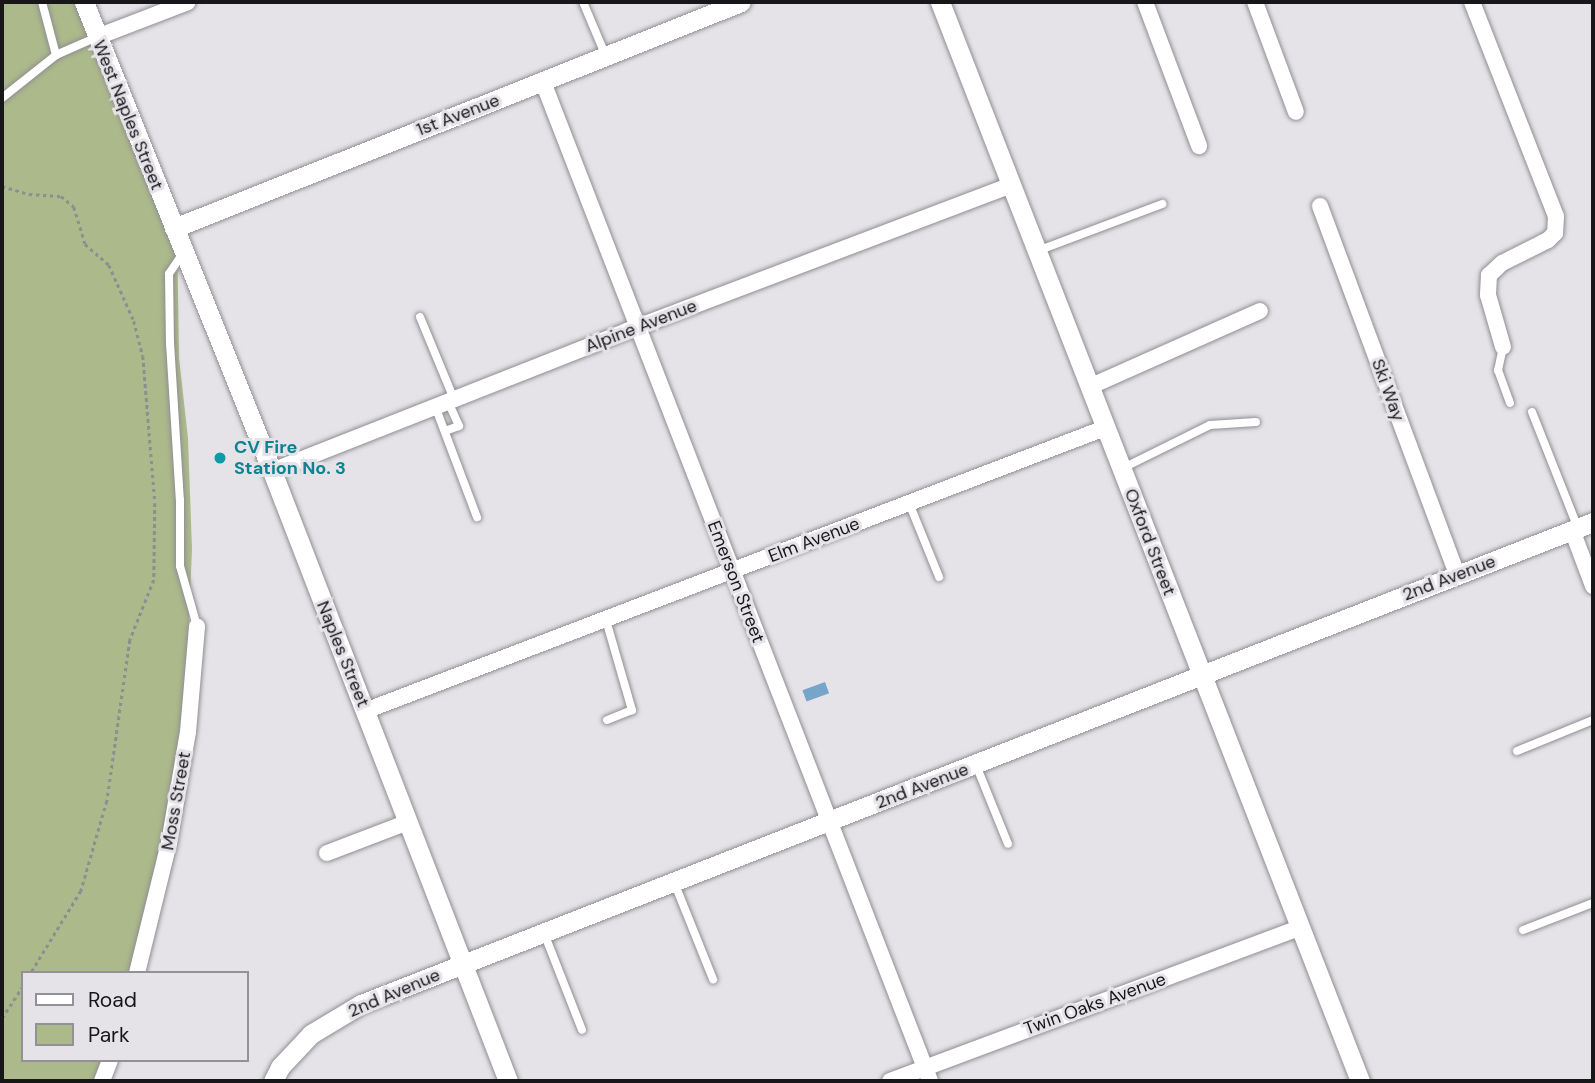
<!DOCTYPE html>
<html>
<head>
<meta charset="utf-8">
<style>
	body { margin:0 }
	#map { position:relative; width:1595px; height:1083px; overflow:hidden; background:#e5e3e8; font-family:"DM Sans",sans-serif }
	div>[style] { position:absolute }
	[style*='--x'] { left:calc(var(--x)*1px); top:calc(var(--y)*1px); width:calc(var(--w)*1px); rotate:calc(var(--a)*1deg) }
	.green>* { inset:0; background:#abb98b }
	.water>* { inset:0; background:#77a5ca; transform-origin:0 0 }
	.path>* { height:2.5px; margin-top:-1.25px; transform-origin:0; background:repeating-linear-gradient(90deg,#8e8d91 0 3.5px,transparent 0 7px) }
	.roads { filter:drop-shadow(0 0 2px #908e92) drop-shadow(0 0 2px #908e92) }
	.service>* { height:8px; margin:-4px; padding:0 4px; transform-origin:4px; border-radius:4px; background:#fff }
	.minor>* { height:16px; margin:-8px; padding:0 8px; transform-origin:8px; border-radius:8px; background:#fff }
	.tertiary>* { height:19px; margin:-9.5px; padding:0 9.5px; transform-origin:9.5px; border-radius:9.5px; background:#fff }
	.dots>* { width:19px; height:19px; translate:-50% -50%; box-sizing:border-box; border:4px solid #e5e3e8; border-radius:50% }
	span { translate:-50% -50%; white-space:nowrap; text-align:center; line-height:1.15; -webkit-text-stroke:6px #e5e3e8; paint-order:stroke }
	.street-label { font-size:18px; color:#171618 }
	.culture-label { font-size:18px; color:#0d838f; font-weight:700 }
	.left { translate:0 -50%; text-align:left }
	.frame { position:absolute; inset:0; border:4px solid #171618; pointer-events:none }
	.legend { position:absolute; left:21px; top:971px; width:228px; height:91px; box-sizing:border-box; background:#e5e3e8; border:2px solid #939195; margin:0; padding:9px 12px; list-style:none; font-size:21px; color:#171618 }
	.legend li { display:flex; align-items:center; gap:14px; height:35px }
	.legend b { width:35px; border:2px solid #939195 }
</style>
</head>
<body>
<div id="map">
	<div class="green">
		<div style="clip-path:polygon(2px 2px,89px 2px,177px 226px,179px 358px,188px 438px,192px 549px,187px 666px,171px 809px,136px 973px,23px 973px,23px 1060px,110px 1060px,103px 1081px,2px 1081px)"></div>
	</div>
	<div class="water">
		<div style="left:825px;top:682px;width:12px;height:24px;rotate:70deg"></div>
	</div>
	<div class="path">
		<div style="--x:2;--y:186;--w:28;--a:17"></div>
		<div style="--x:29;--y:194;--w:32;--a:4"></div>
		<div style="--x:61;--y:196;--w:17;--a:40"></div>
		<div style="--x:74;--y:207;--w:39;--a:73"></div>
		<div style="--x:85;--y:244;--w:32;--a:41"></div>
		<div style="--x:109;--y:265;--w:61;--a:65.9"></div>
		<div style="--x:134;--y:321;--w:36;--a:76"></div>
		<div style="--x:143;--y:356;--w:147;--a:85.3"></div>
		<div style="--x:155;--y:503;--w:77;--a:90.7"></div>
		<div style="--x:154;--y:580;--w:65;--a:111.8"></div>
		<div style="--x:130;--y:640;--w:163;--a:98.1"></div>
		<div style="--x:107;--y:801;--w:94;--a:106.1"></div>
		<div style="--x:81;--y:891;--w:96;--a:121.4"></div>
		<div style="--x:2;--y:1018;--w:38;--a:-57"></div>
	</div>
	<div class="roads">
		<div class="service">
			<div style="--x:42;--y:2;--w:55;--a:75.2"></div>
			<div style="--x:583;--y:2;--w:56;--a:67.1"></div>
			<div style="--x:2;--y:98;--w:69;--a:-38.5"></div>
			<div style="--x:56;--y:55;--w:45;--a:-23.7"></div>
			<div style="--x:1037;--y:251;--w:134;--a:-20.6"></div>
			<div style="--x:183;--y:253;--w:25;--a:124"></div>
			<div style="--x:169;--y:274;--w:69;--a:89.2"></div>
			<div style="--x:170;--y:343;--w:157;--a:86.4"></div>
			<div style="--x:180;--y:500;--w:66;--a:90"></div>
			<div style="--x:180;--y:566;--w:62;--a:74.2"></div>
			<div style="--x:420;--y:317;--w:89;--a:67.5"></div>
			<div style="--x:1503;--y:347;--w:24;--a:102"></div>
			<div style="--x:1498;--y:370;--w:35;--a:70"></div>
			<div style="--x:435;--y:406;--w:119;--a:69.3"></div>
			<div style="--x:1532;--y:412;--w:125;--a:68.4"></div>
			<div style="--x:445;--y:431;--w:15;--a:-20"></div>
			<div style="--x:459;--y:426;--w:27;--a:-114"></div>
			<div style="--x:1121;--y:469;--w:99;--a:-26.3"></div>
			<div style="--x:1210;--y:425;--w:46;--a:-3.7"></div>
			<div style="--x:909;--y:503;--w:80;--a:67.9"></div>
			<div style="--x:606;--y:620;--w:94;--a:73.9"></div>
			<div style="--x:632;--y:710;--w:27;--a:158"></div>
			<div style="--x:1517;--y:751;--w:82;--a:-22.2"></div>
			<div style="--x:976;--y:765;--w:85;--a:67.9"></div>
			<div style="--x:674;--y:882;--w:105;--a:68.1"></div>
			<div style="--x:1523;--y:930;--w:75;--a:-21.1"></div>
			<div style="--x:544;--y:933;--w:104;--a:68.6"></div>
		</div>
		<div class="minor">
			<div style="--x:1145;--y:2;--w:154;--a:69.4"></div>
			<div style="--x:1255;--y:2;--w:117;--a:69.6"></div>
			<div style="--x:1472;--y:2;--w:230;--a:68.6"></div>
			<div style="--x:1556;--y:216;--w:17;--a:93"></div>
			<div style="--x:1555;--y:233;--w:10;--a:135"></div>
			<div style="--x:1548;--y:240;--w:51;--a:153.4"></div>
			<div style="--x:1502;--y:263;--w:18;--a:137"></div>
			<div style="--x:1489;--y:275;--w:20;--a:93"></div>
			<div style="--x:1488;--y:295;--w:54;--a:73.9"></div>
			<div style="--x:97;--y:37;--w:97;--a:-21"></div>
			<div style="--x:543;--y:82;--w:1071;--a:68.82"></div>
			<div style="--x:1320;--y:206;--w:394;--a:69.6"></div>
			<div style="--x:1089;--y:387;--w:187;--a:-24"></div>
			<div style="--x:272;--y:471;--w:382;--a:-21.5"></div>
			<div style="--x:627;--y:331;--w:411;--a:-20.8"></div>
			<div style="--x:1572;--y:530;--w:60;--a:69.4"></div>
			<div style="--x:365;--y:711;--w:792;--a:-20.93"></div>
			<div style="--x:327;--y:853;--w:87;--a:-20.9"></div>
			<div style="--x:137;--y:973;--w:134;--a:-76.2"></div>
			<div style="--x:169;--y:843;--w:113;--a:-80.3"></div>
			<div style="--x:188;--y:732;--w:106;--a:-85.1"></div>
			<div style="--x:102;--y:1081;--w:22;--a:-69"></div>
			<div style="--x:890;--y:1081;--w:438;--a:-20.5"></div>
		</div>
		<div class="tertiary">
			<div style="--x:84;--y:2;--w:505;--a:68.16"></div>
			<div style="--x:272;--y:471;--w:654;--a:68.85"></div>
			<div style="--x:940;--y:2;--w:1158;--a:68.73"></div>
			<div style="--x:174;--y:228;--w:610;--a:-21.73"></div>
			<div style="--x:273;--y:1081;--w:16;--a:-63"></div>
			<div style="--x:280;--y:1067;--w:45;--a:-46.8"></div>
			<div style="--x:311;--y:1034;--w:58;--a:-31"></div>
			<div style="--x:361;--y:1004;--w:1323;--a:-21.37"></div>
		</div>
	</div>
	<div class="dots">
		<div style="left:220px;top:458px;background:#0f9aa8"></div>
	</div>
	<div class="street-label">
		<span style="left:128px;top:115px;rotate:68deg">West Naples Street</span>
		<span style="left:458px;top:115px;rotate:-21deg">1st Avenue</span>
		<span style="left:641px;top:326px;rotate:-21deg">Alpine Avenue</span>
		<span style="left:1388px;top:390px;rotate:70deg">Ski Way</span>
		<span style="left:814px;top:540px;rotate:-21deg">Elm Avenue</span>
		<span style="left:1150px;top:542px;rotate:69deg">Oxford Street</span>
		<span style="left:1449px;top:578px;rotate:-21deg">2nd Avenue</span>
		<span style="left:736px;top:582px;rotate:69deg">Emerson Street</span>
		<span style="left:343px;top:654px;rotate:68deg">Naples Street</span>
		<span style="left:922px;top:786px;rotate:-21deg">2nd Avenue</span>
		<span style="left:176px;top:801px;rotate:-80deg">Moss Street</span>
		<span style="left:394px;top:993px;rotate:-23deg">2nd Avenue</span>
		<span style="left:1095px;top:1004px;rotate:-20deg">Twin Oaks Avenue</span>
	</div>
	<div class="culture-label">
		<span class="left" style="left:234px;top:458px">CV Fire<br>Station No. 3</span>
	</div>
	<div class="frame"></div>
	<ul class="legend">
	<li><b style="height:9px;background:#fff"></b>Road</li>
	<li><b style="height:19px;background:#abb98b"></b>Park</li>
	</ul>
</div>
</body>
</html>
